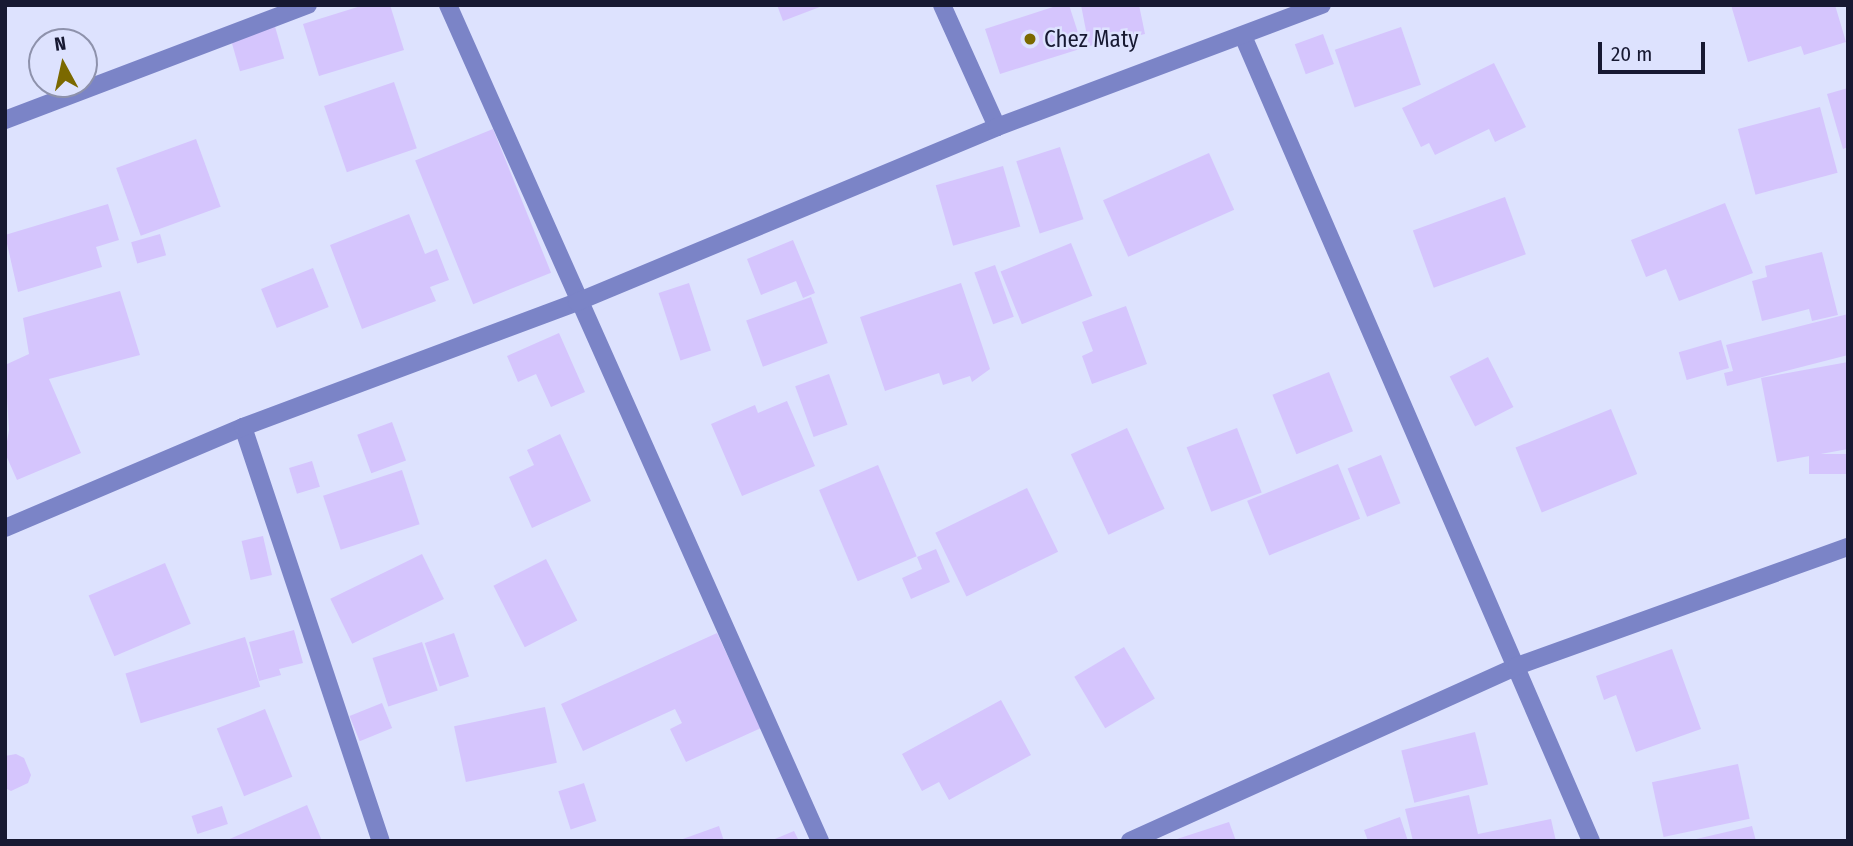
<!DOCTYPE html>
<html>
<head>
<meta charset="utf-8">
<style>
	body { margin:0 }
	#map { position:relative; width:1853px; height:846px; overflow:hidden; background:#dde2fe; font-family:"Fira Sans Condensed",sans-serif }
	div>[style] { position:absolute }
	[style*='--x'] { left:calc(var(--x)*1px); top:calc(var(--y)*1px); width:calc(var(--w)*1px); rotate:calc(var(--a)*1deg) }
	.building>* { inset:0; background:#d5c5fd; transform-origin:0 0 }
	.minor>* { height:18px; margin:-9px; padding:0 9px; transform-origin:9px; border-radius:9px; background:#7b84c7 }
	.dots>* { width:19px; height:19px; translate:-50% -50%; box-sizing:border-box; border:4px solid #dde2fe; border-radius:50% }
	span { translate:-50% -50%; white-space:nowrap; text-align:center; line-height:1.15; -webkit-text-stroke:5px #dde2fe; paint-order:stroke }
	.poi-label { font-size:23px; color:#171932 }
	.left { translate:0 -50%; text-align:left }
	.frame { position:absolute; inset:0; border:7px solid #171932; pointer-events:none }
	.north { position:absolute; left:28px; top:28px; width:70px; height:70px; box-sizing:border-box; background:#dde2fe; border:2px solid #8e92ac; border-radius:50%; rotate:352deg; font-size:19px; font-weight:700; line-height:28px; text-align:center; color:#171932 }
	.north::after { content:''; display:block; margin:auto; width:24px; height:32px; background:#7b6900; clip-path:polygon(50% 0,100% 100%,50% 72%,0 100%) }
	.scale { position:absolute; left:1598px; top:42px; width:107px; height:32px; box-sizing:border-box; border:4px solid #171932; border-top:0; padding-left:9px; font-size:21px; line-height:24px; white-space:nowrap; color:#171932; -webkit-text-stroke:5px #dde2fe; paint-order:stroke }
</style>
</head>
<body>
<div id="map">
	<div class="building">
		<div style="clip-path:polygon(364px 5px,390px 5px,404px 50px,319px 76px,303px 24px)"></div>
		<div style="clip-path:polygon(777px 5px,825px 5px,783px 21px)"></div>
		<div style="clip-path:polygon(1059px 5px,1069px 5px,1083px 48px,1000px 74px,985px 29px)"></div>
		<div style="clip-path:polygon(1081px 5px,1139px 5px,1145px 34px,1089px 46px)"></div>
		<div style="clip-path:polygon(1731px 5px,1835px 5px,1846px 42px,1804px 55px,1801px 46px,1748px 62px)"></div>
		<div style="left:274px;top:23px;width:37px;height:46px;rotate:74deg"></div>
		<div style="left:1401px;top:27px;width:61px;height:70px;rotate:71deg"></div>
		<div style="left:1323px;top:34px;width:32px;height:30px;rotate:70deg"></div>
		<div style="clip-path:polygon(1494px 63px,1526px 127px,1495px 142px,1489px 129px,1435px 155px,1429px 143px,1421px 147px,1402px 108px)"></div>
		<div style="left:394px;top:82px;width:70px;height:74px;rotate:71deg"></div>
		<div style="clip-path:polygon(1848px 88px,1848px 147px,1843px 149px,1827px 94px)"></div>
		<div style="left:1820px;top:107px;width:68px;height:85px;rotate:75deg"></div>
		<div style="left:493px;top:129px;width:155px;height:84px;rotate:68deg"></div>
		<div style="left:196px;top:139px;width:72px;height:85px;rotate:70deg"></div>
		<div style="left:1060px;top:147px;width:76px;height:46px;rotate:72deg"></div>
		<div style="left:1209px;top:153px;width:62px;height:116px;rotate:66deg"></div>
		<div style="left:1003px;top:166px;width:63px;height:70px;rotate:74deg"></div>
		<div style="left:1505px;top:197px;width:61px;height:98px;rotate:70deg"></div>
		<div style="clip-path:polygon(1725px 203px,1753px 273px,1679px 301px,1666px 269px,1646px 277px,1631px 240px)"></div>
		<div style="clip-path:polygon(108px 204px,119px 240px,96px 247px,102px 267px,18px 292px,5px 235px)"></div>
		<div style="clip-path:polygon(409px 214px,425px 254px,437px 249px,449px 280px,430px 287px,436px 301px,362px 329px,330px 245px)"></div>
		<div style="left:160px;top:234px;width:22px;height:30px;rotate:74deg"></div>
		<div style="clip-path:polygon(793px 240px,815px 293px,803px 298px,796px 281px,761px 295px,747px 259px)"></div>
		<div style="left:1071px;top:243px;width:57px;height:76px;rotate:68deg"></div>
		<div style="clip-path:polygon(1822px 252px,1838px 315px,1812px 321px,1809px 309px,1762px 321px,1752px 281px,1767px 277px,1765px 266px)"></div>
		<div style="left:995px;top:265px;width:55px;height:22px;rotate:70deg"></div>
		<div style="left:313px;top:268px;width:42px;height:56px;rotate:68deg"></div>
		<div style="left:689px;top:283px;width:71px;height:32px;rotate:72deg"></div>
		<div style="clip-path:polygon(961px 283px,990px 369px,972px 382px,970px 376px,943px 385px,939px 373px,885px 391px,860px 317px)"></div>
		<div style="clip-path:polygon(120px 291px,140px 355px,49px 379px,81px 453px,17px 480px,5px 453px,9px 430px,5px 365px,29px 354px,23px 318px)"></div>
		<div style="left:811px;top:297px;width:49px;height:69px;rotate:70deg"></div>
		<div style="clip-path:polygon(1126px 306px,1147px 364px,1092px 384px,1082px 356px,1093px 351px,1082px 322px)"></div>
		<div style="clip-path:polygon(1848px 314px,1848px 355px,1727px 386px,1724px 373px,1733px 371px,1726px 345px)"></div>
		<div style="clip-path:polygon(559px 333px,585px 392px,551px 407px,536px 374px,518px 382px,507px 356px)"></div>
		<div style="left:1721px;top:340px;width:29px;height:44px;rotate:74deg"></div>
		<div style="left:1488px;top:357px;width:56px;height:43px;rotate:63deg"></div>
		<div style="clip-path:polygon(1848px 362px,1848px 449px,1777px 462px,1761px 378px)"></div>
		<div style="left:1329px;top:372px;width:64px;height:61px;rotate:68deg"></div>
		<div style="left:829px;top:374px;width:54px;height:36px;rotate:70deg"></div>
		<div style="clip-path:polygon(787px 401px,815px 466px,742px 496px,711px 424px,755px 405px,758px 413px)"></div>
		<div style="left:1611px;top:409px;width:70px;height:103px;rotate:68deg"></div>
		<div style="left:392px;top:422px;width:41px;height:37px;rotate:70deg"></div>
		<div style="left:1127px;top:428px;width:89px;height:62px;rotate:65deg"></div>
		<div style="left:1237px;top:428px;width:69px;height:54px;rotate:69deg"></div>
		<div style="clip-path:polygon(560px 434px,591px 501px,532px 528px,509px 477px,534px 465px,527px 450px)"></div>
		<div style="left:1848px;top:454px;width:20px;height:39px;rotate:90deg"></div>
		<div style="left:1381px;top:455px;width:52px;height:36px;rotate:68deg"></div>
		<div style="left:312px;top:461px;width:27px;height:24px;rotate:73deg"></div>
		<div style="left:1338px;top:464px;width:59px;height:98px;rotate:68deg"></div>
		<div style="left:878px;top:465px;width:99px;height:64px;rotate:67deg"></div>
		<div style="left:402px;top:470px;width:57px;height:83px;rotate:72deg"></div>
		<div style="left:1027px;top:488px;width:71px;height:102px;rotate:64deg"></div>
		<div style="left:263px;top:536px;width:40px;height:22px;rotate:77deg"></div>
		<div style="clip-path:polygon(936px 549px,950px 582px,911px 599px,902px 578px,922px 569px,917px 557px)"></div>
		<div style="left:422px;top:554px;width:50px;height:102px;rotate:64deg"></div>
		<div style="left:546px;top:559px;width:69px;height:59px;rotate:63deg"></div>
		<div style="left:165px;top:563px;width:66px;height:83px;rotate:67deg"></div>
		<div style="clip-path:polygon(294px 630px,303px 663px,279px 669px,281px 675px,259px 681px,249px 642px)"></div>
		<div style="left:454px;top:633px;width:46px;height:31px;rotate:71deg"></div>
		<div style="clip-path:polygon(717px 633px,761px 728px,686px 762px,670px 729px,682px 723px,675px 709px,583px 751px,561px 704px)"></div>
		<div style="left:245px;top:637px;width:52px;height:125px;rotate:73deg"></div>
		<div style="left:422px;top:642px;width:51px;height:52px;rotate:72deg"></div>
		<div style="left:1124px;top:647px;width:60px;height:58px;rotate:59deg"></div>
		<div style="clip-path:polygon(1672px 649px,1701px 729px,1636px 752px,1616px 695px,1604px 700px,1596px 676px)"></div>
		<div style="clip-path:polygon(1001px 700px,1031px 755px,949px 800px,939px 782px,922px 791px,902px 754px)"></div>
		<div style="left:382px;top:703px;width:27px;height:35px;rotate:68deg"></div>
		<div style="left:545px;top:707px;width:57px;height:93px;rotate:78deg"></div>
		<div style="left:265px;top:709px;width:73px;height:52px;rotate:68deg"></div>
		<div style="left:1475px;top:732px;width:54px;height:76px;rotate:76deg"></div>
		<div style="clip-path:polygon(16px 754px,24px 758px,31px 775px,28px 783px,11px 791px,5px 788px,5px 756px)"></div>
		<div style="left:1738px;top:764px;width:56px;height:88px;rotate:78deg"></div>
		<div style="left:584px;top:783px;width:40px;height:27px;rotate:72deg"></div>
		<div style="clip-path:polygon(1469px 795px,1478px 834px,1551px 819px,1556px 841px,1413px 841px,1405px 809px)"></div>
		<div style="clip-path:polygon(307px 805px,322px 841px,225px 841px)"></div>
		<div style="left:222px;top:806px;width:19px;height:32px;rotate:72deg"></div>
		<div style="clip-path:polygon(1400px 817px,1408px 841px,1368px 841px,1364px 830px)"></div>
		<div style="clip-path:polygon(1229px 822px,1236px 841px,1174px 841px,1174px 840px)"></div>
		<div style="clip-path:polygon(719px 826px,724px 841px,680px 841px,680px 840px)"></div>
		<div style="clip-path:polygon(1752px 826px,1756px 841px,1692px 841px,1692px 840px)"></div>
		<div style="clip-path:polygon(794px 831px,799px 841px,770px 841px)"></div>
	</div>
	<div class="minor">
		<div style="--x:448;--y:5;--w:915;--a:66.01"></div>
		<div style="--x:942;--y:5;--w:134;--a:65.7"></div>
		<div style="--x:1243;--y:36;--w:877;--a:66.62"></div>
		<div style="--x:5;--y:120;--w:324;--a:-20.8"></div>
		<div style="--x:243;--y:427;--w:436;--a:71.6"></div>
		<div style="--x:5;--y:528;--w:259;--a:-23"></div>
		<div style="--x:243;--y:427;--w:357;--a:-20.5"></div>
		<div style="--x:577;--y:302;--w:455;--a:-22.6"></div>
		<div style="--x:997;--y:127;--w:347;--a:-20.6"></div>
		<div style="--x:1130;--y:841;--w:425;--a:-24.3"></div>
		<div style="--x:1517;--y:666;--w:352;--a:-19.8"></div>
	</div>
	<div class="dots">
		<div style="left:1030px;top:39px;background:#7b6900"></div>
	</div>
	<div class="poi-label">
		<span class="left" style="left:1044px;top:39px">Chez Maty</span>
	</div>
	<div class="frame"></div>
	<div class="north">N</div>
	<div class="scale">20 m</div>
</div>
</body>
</html>
